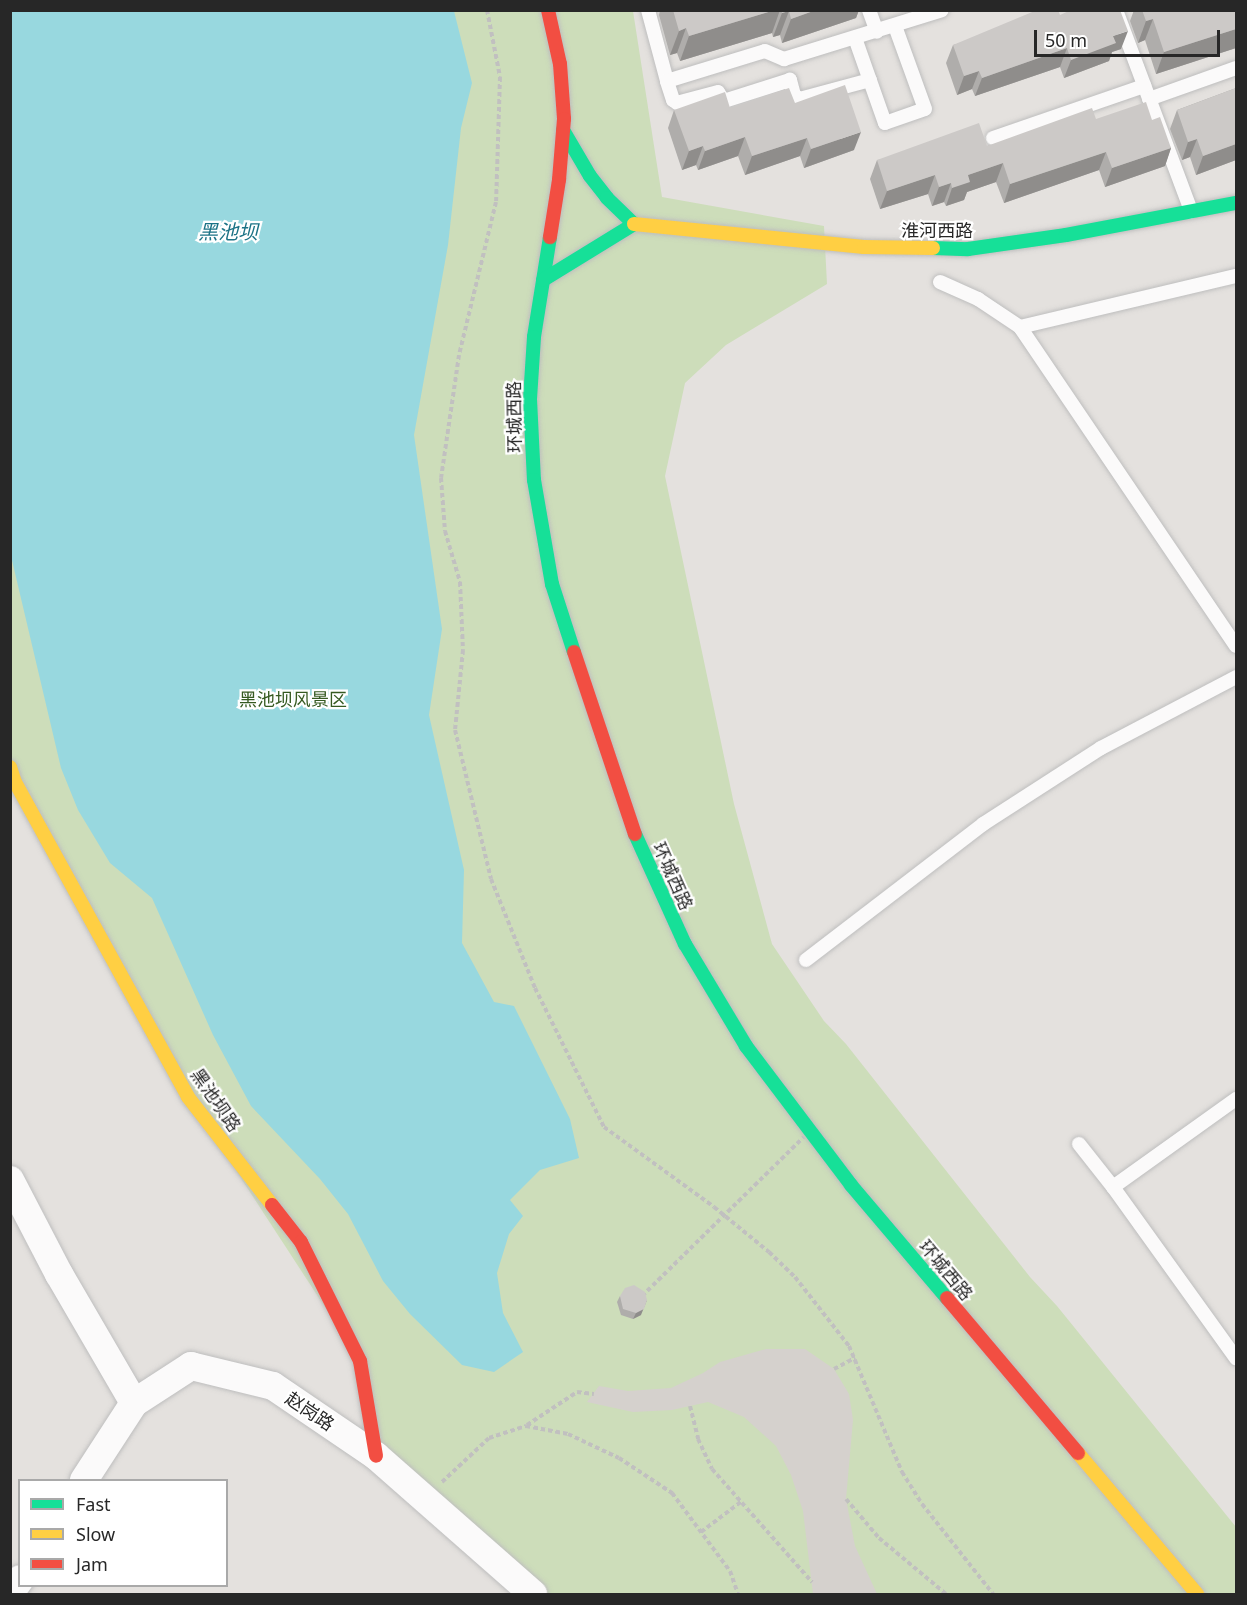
<!DOCTYPE html>
<html>
<head>
<meta charset="utf-8">
<style>
	body { margin:0 }
	#map { position:relative; width:1247px; height:1605px; overflow:hidden; background:#e4e1de; font-family:"Noto Sans","Noto Sans SC",sans-serif }
	div>[style] { position:absolute }
	[style*='--x'] { left:calc(var(--x)*1px); top:calc(var(--y)*1px); width:calc(var(--w)*1px); rotate:calc(var(--a)*1deg) }
	.green>* { inset:0; background:#cdddba }
	.plaza>* { inset:0; background:#d5d1cd }
	.water>* { inset:0; background:#98d8df }
	.path>* { height:4px; margin-top:-2px; transform-origin:0; background:repeating-linear-gradient(90deg,#c1c0c0 0 4.5px,transparent 0 7.5px) }
	.roads { filter:drop-shadow(0 0 2px #bebebe) drop-shadow(0 0 2px #bebebe) }
	.lane>* { height:14px; margin:-7px; padding:0 7px; transform-origin:7px; border-radius:7px; background:#fbfafa }
	.street>* { height:28px; margin:-14px; padding:0 14px; transform-origin:14px; border-radius:14px; background:#fbfafa }
	.fast>* { height:14px; margin:-7px; padding:0 7px; transform-origin:7px; border-radius:7px; background:#16e098 }
	.slow>* { height:14px; margin:-7px; padding:0 7px; transform-origin:7px; border-radius:7px; background:#ffcf43 }
	.jam>* { height:14px; margin:-7px; padding:0 7px; transform-origin:7px; border-radius:7px; background:#f24e42 }
	.path-bridge>* { height:4px; margin-top:-2px; transform-origin:0; background:repeating-linear-gradient(90deg,#c1c0c0 0 4.5px,transparent 0 7.5px) }
	.wall>* { inset:0; background:#afadab }
	.shaded-wall>* { inset:0; background:#8f8d8b }
	.building>* { inset:0; background:#ccc9c7 }
	span { translate:-50% -50%; white-space:nowrap; text-align:center; line-height:1.15; -webkit-text-stroke:4.5px #fff; paint-order:stroke }
	.street-label { font-size:18px; color:#272727 }
	.park-label { font-size:18px; color:#365a21 }
	.water-label { font-size:20px; color:#1c7386; font-style:italic }
	.frame { position:absolute; inset:0; border:12px solid #272727; pointer-events:none }
	.legend { position:absolute; left:18px; top:1479px; width:210px; height:108px; box-sizing:border-box; background:#fff; border:2px solid #a9a9a9; margin:0; padding:8px 10px; list-style:none; font-size:18px; color:#272727 }
	.legend li { display:flex; align-items:center; gap:12px; height:30px }
	.legend b { width:30px; border:2px solid #a9a9a9 }
	.scale { position:absolute; left:1034px; top:30px; width:186px; height:27px; box-sizing:border-box; border:3px solid #272727; border-top:0; padding-left:8px; font-size:18px; line-height:21px; white-space:nowrap; color:#272727; -webkit-text-stroke:4px #fff; paint-order:stroke }
</style>
</head>
<body>
<div id="map">
	<div class="green">
		<div style="clip-path:polygon(11px 11px,633px 11px,662px 197px,824px 226px,827px 284px,726px 345px,685px 383px,665px 476px,734px 804px,772px 944px,824px 1021px,846px 1044px,1030px 1277px,1057px 1306px,1236px 1527px,1236px 1594px,533px 1594px,376px 1456px,360px 1361px,188px 1097px,11px 767px)"></div>
	</div>
	<div class="plaza">
		<div style="clip-path:polygon(766px 1349px,805px 1349px,834px 1369px,849px 1394px,853px 1420px,846px 1499px,855px 1546px,877px 1594px,813px 1594px,803px 1511px,791px 1475px,776px 1446px,744px 1417px,708px 1402px,672px 1410px,633px 1412px,587px 1402px,599px 1386px,628px 1391px,671px 1388px,703px 1373px,720px 1362px)"></div>
	</div>
	<div class="water">
		<div style="clip-path:polygon(10px 11px,454px 11px,472px 83px,461px 128px,448px 245px,414px 435px,442px 629px,429px 715px,464px 870px,462px 943px,494px 1002px,514px 1006px,570px 1119px,579px 1158px,540px 1170px,510px 1200px,523px 1216px,509px 1234px,497px 1273px,503px 1313px,523px 1352px,494px 1372px,462px 1365px,410px 1314px,383px 1281px,348px 1214px,320px 1179px,251px 1106px,213px 1035px,152px 898px,110px 863px,78px 810px,61px 768px,11px 556px)"></div>
	</div>
	<div class="path">
		<div style="--x:487;--y:10;--w:68;--a:79"></div>
		<div style="--x:500;--y:77;--w:125;--a:91.8"></div>
		<div style="--x:496;--y:202;--w:157;--a:103.6"></div>
		<div style="--x:459;--y:355;--w:124;--a:98.3"></div>
		<div style="--x:441;--y:478;--w:53;--a:85.7"></div>
		<div style="--x:445;--y:531;--w:53;--a:73.6"></div>
		<div style="--x:460;--y:582;--w:68;--a:87.5"></div>
		<div style="--x:463;--y:650;--w:80;--a:95.7"></div>
		<div style="--x:455;--y:730;--w:153;--a:76.4"></div>
		<div style="--x:491;--y:879;--w:118;--a:68"></div>
		<div style="--x:535;--y:988;--w:155;--a:63.6"></div>
		<div style="--x:604;--y:1127;--w:136;--a:36"></div>
		<div style="--x:714;--y:1207;--w:71;--a:39.3"></div>
		<div style="--x:769;--y:1252;--w:36;--a:44"></div>
		<div style="--x:795;--y:1277;--w:88;--a:52"></div>
		<div style="--x:849;--y:1346;--w:137;--a:67.2"></div>
		<div style="--x:902;--y:1472;--w:38;--a:58"></div>
		<div style="--x:922;--y:1504;--w:115;--a:51.7"></div>
		<div style="--x:834;--y:1369;--w:24;--a:-28"></div>
		<div style="--x:690;--y:1406;--w:34;--a:76"></div>
		<div style="--x:698;--y:1439;--w:33;--a:65"></div>
		<div style="--x:712;--y:1469;--w:151;--a:48.5"></div>
		<div style="--x:527;--y:1425;--w:60;--a:-33.4"></div>
		<div style="--x:577;--y:1392;--w:17;--a:7"></div>
		<div style="--x:442;--y:1482;--w:64;--a:-43.1"></div>
		<div style="--x:489;--y:1438;--w:39;--a:-18"></div>
		<div style="--x:526;--y:1426;--w:43;--a:10.8"></div>
		<div style="--x:568;--y:1434;--w:56;--a:25.2"></div>
		<div style="--x:619;--y:1458;--w:64;--a:33.4"></div>
		<div style="--x:672;--y:1493;--w:97;--a:53.4"></div>
		<div style="--x:730;--y:1571;--w:24;--a:71"></div>
		<div style="--x:846;--y:1499;--w:51;--a:49.8"></div>
		<div style="--x:879;--y:1538;--w:87;--a:39.9"></div>
		<div style="--x:701;--y:1532;--w:51;--a:-37.1"></div>
	</div>
	<div class="roads">
		<div class="lane">
			<div style="--x:648;--y:10;--w:73;--a:75"></div>
			<div style="--x:869;--y:10;--w:23;--a:70"></div>
			<div style="--x:1116;--y:10;--w:215;--a:69.5"></div>
			<div style="--x:855;--y:38;--w:90;--a:70.6"></div>
			<div style="--x:885;--y:123;--w:42;--a:-19.3"></div>
			<div style="--x:925;--y:109;--w:88;--a:-109.9"></div>
			<div style="--x:870;--y:80;--w:73;--a:165"></div>
			<div style="--x:799;--y:99;--w:6;--a:-141"></div>
			<div style="--x:794;--y:95;--w:16;--a:-105"></div>
			<div style="--x:790;--y:80;--w:66;--a:162.4"></div>
			<div style="--x:727;--y:100;--w:4;--a:180"></div>
			<div style="--x:723;--y:100;--w:9;--a:-122"></div>
			<div style="--x:718;--y:92;--w:42;--a:165"></div>
			<div style="--x:677;--y:103;--w:5;--a:-143"></div>
			<div style="--x:673;--y:100;--w:20;--a:-108"></div>
			<div style="--x:667;--y:81;--w:102;--a:-17"></div>
			<div style="--x:765;--y:51;--w:21;--a:23"></div>
			<div style="--x:784;--y:59;--w:165;--a:-17.2"></div>
			<div style="--x:1149;--y:99;--w:92;--a:-19.6"></div>
			<div style="--x:993;--y:138;--w:160;--a:-19"></div>
			<div style="--x:940;--y:282;--w:42;--a:24.1"></div>
			<div style="--x:978;--y:299;--w:50;--a:33.7"></div>
			<div style="--x:1020;--y:327;--w:385;--a:55.9"></div>
			<div style="--x:1020;--y:327;--w:222;--a:-13.3"></div>
			<div style="--x:806;--y:960;--w:223;--a:-37.5"></div>
			<div style="--x:983;--y:824;--w:140;--a:-32.8"></div>
			<div style="--x:1101;--y:748;--w:153;--a:-27.7"></div>
			<div style="--x:1079;--y:1144;--w:55;--a:51.7"></div>
			<div style="--x:1113;--y:1187;--w:211;--a:54.3"></div>
			<div style="--x:1113;--y:1187;--w:151;--a:-35.6"></div>
		</div>
		<div class="street">
			<div style="--x:10;--y:1180;--w:106;--a:62.5"></div>
			<div style="--x:59;--y:1274;--w:149;--a:59.8"></div>
			<div style="--x:84;--y:1480;--w:92;--a:-57"></div>
			<div style="--x:134;--y:1403;--w:68;--a:-33"></div>
			<div style="--x:191;--y:1366;--w:84;--a:13.7"></div>
			<div style="--x:273;--y:1386;--w:125;--a:34.2"></div>
			<div style="--x:376;--y:1456;--w:209;--a:41.3"></div>
			<div style="--x:10;--y:1593;--w:17;--a:-54"></div>
		</div>
		<div class="fast">
			<div style="--x:563;--y:130;--w:53;--a:59.6"></div>
			<div style="--x:590;--y:176;--w:28;--a:52"></div>
			<div style="--x:607;--y:198;--w:37;--a:44"></div>
			<div style="--x:550;--y:237;--w:101;--a:99.1"></div>
			<div style="--x:534;--y:337;--w:62;--a:93.7"></div>
			<div style="--x:530;--y:399;--w:81;--a:87.2"></div>
			<div style="--x:534;--y:480;--w:106;--a:80.2"></div>
			<div style="--x:552;--y:584;--w:71;--a:72.1"></div>
			<div style="--x:933;--y:248;--w:35;--a:2"></div>
			<div style="--x:968;--y:249;--w:99;--a:-8.1"></div>
			<div style="--x:1066;--y:235;--w:173;--a:-10.7"></div>
			<div style="--x:543;--y:280;--w:107;--a:-31.6"></div>
			<div style="--x:635;--y:834;--w:121;--a:65.6"></div>
			<div style="--x:685;--y:944;--w:119;--a:59.1"></div>
			<div style="--x:746;--y:1046;--w:174;--a:52.9"></div>
			<div style="--x:851;--y:1185;--w:148;--a:49.7"></div>
		</div>
		<div class="slow">
			<div style="--x:634;--y:224;--w:231;--a:5.7"></div>
			<div style="--x:864;--y:247;--w:69;--a:0.8"></div>
			<div style="--x:10;--y:767;--w:16;--a:72"></div>
			<div style="--x:15;--y:782;--w:359;--a:61.2"></div>
			<div style="--x:188;--y:1097;--w:137;--a:52.1"></div>
			<div style="--x:1078;--y:1453;--w:185;--a:49.8"></div>
		</div>
		<div class="jam">
			<div style="--x:548;--y:10;--w:55;--a:77.5"></div>
			<div style="--x:560;--y:64;--w:55;--a:85.8"></div>
			<div style="--x:564;--y:119;--w:61;--a:94.7"></div>
			<div style="--x:559;--y:180;--w:58;--a:99"></div>
			<div style="--x:574;--y:652;--w:192;--a:71.5"></div>
			<div style="--x:272;--y:1205;--w:47;--a:51.9"></div>
			<div style="--x:301;--y:1242;--w:133;--a:63.6"></div>
			<div style="--x:360;--y:1361;--w:96;--a:80.4"></div>
			<div style="--x:947;--y:1298;--w:203;--a:49.8"></div>
		</div>
	</div>
	<div class="path-bridge">
		<div style="--x:642;--y:1296;--w:227;--a:-44.5"></div>
	</div>
	<div class="wall">
		<div style="clip-path:polygon(660px 10px,859px 10px,856px 18px,782px 43px,780px 35px,773px 37px,772px 33px,680px 61px,677px 53px,670px 55px,659px 15px)"></div>
		<div style="clip-path:polygon(1134px 10px,1236px 10px,1236px 48px,1156px 74px,1145px 40px,1138px 43px,1130px 21px)"></div>
		<div style="clip-path:polygon(1060px 15px,1121px 49px,1112px 52px,1109px 61px,1064px 78px,1060px 67px,975px 96px,972px 89px,957px 95px,946px 63px,953px 45px)"></div>
		<div style="clip-path:polygon(1236px 88px,1236px 160px,1196px 175px,1190px 157px,1182px 160px,1170px 129px,1177px 110px)"></div>
		<div style="clip-path:polygon(795px 103px,854px 150px,804px 168px,800px 156px,745px 175px,738px 156px,698px 170px,696px 165px,682px 170px,668px 128px,674px 110px,730px 108px)"></div>
		<div style="clip-path:polygon(1096px 119px,1152px 120px,1171px 148px,1165px 166px,1105px 187px,1099px 170px,1004px 203px,996px 182px,967px 192px,964px 200px,946px 206px,944px 202px,932px 206px,928px 194px,880px 209px,870px 179px,877px 160px,987px 146px)"></div>
		<div style="clip-path:polygon(620px 1296px,641px 1315px,633px 1319px,621px 1315px,617px 1302px)"></div>
	</div>
	<div class="shaded-wall">
		<div style="clip-path:polygon(775px 10px,780px 10px,772px 33px,680px 61px,689px 36px)"></div>
		<div style="clip-path:polygon(816px 10px,859px 10px,856px 18px,782px 43px,791px 19px)"></div>
		<div style="clip-path:polygon(789px 11px,780px 35px,773px 37px,782px 13px)"></div>
		<div style="clip-path:polygon(1153px 19px,1145px 40px,1138px 43px,1146px 21px)"></div>
		<div style="clip-path:polygon(686px 28px,677px 53px,670px 55px,679px 31px)"></div>
		<div style="clip-path:polygon(1236px 29px,1236px 48px,1156px 74px,1164px 52px)"></div>
		<div style="clip-path:polygon(1128px 31px,1121px 49px,1112px 52px,1109px 61px,1064px 78px,1071px 60px,1113px 36px)"></div>
		<div style="clip-path:polygon(1067px 48px,1060px 67px,975px 96px,982px 78px)"></div>
		<div style="clip-path:polygon(979px 71px,972px 89px,957px 95px,964px 76px)"></div>
		<div style="clip-path:polygon(861px 132px,854px 150px,804px 168px,811px 149px)"></div>
		<div style="clip-path:polygon(745px 137px,738px 156px,698px 170px,705px 151px)"></div>
		<div style="clip-path:polygon(807px 138px,800px 156px,745px 175px,752px 156px)"></div>
		<div style="clip-path:polygon(1197px 139px,1190px 157px,1182px 160px,1188px 142px)"></div>
		<div style="clip-path:polygon(1236px 144px,1236px 160px,1196px 175px,1203px 156px)"></div>
		<div style="clip-path:polygon(703px 146px,696px 165px,682px 170px,689px 151px)"></div>
		<div style="clip-path:polygon(1171px 148px,1165px 166px,1105px 187px,1112px 168px)"></div>
		<div style="clip-path:polygon(1106px 152px,1099px 170px,1004px 203px,1010px 184px)"></div>
		<div style="clip-path:polygon(1003px 163px,996px 182px,967px 192px,964px 200px,946px 206px,952px 188px,968px 175px)"></div>
		<div style="clip-path:polygon(935px 175px,928px 194px,880px 209px,887px 191px)"></div>
		<div style="clip-path:polygon(951px 183px,944px 202px,932px 206px,939px 187px)"></div>
		<div style="clip-path:polygon(647px 1300px,641px 1315px,633px 1319px,636px 1313px)"></div>
	</div>
	<div class="building">
		<div style="clip-path:polygon(673px 10px,775px 10px,689px 36px,686px 28px,679px 31px)"></div>
		<div style="clip-path:polygon(781px 10px,816px 10px,791px 19px,789px 11px,782px 13px)"></div>
		<div style="clip-path:polygon(1037px 10px,1058px 10px,1060px 15px,1071px 10px,1120px 10px,1128px 31px,1113px 36px,1116px 43px,1071px 60px,1067px 48px,982px 78px,979px 71px,964px 76px,953px 45px)"></div>
		<div style="clip-path:polygon(1142px 10px,1236px 10px,1236px 29px,1164px 52px,1153px 19px,1146px 21px)"></div>
		<div style="clip-path:polygon(845px 85px,861px 132px,811px 149px,807px 138px,752px 156px,745px 137px,705px 151px,703px 146px,689px 151px,674px 110px,725px 92px,730px 108px,789px 88px,795px 103px)"></div>
		<div style="clip-path:polygon(1236px 88px,1236px 144px,1203px 156px,1197px 139px,1188px 142px,1177px 110px)"></div>
		<div style="clip-path:polygon(1146px 102px,1152px 120px,1160px 117px,1171px 148px,1112px 168px,1106px 152px,1010px 184px,1003px 163px,968px 175px,970px 182px,952px 188px,951px 183px,939px 187px,935px 175px,887px 191px,877px 160px,979px 123px,987px 146px,1092px 108px,1096px 119px)"></div>
		<div style="clip-path:polygon(634px 1285px,645px 1292px,647px 1300px,644px 1309px,636px 1313px,623px 1309px,620px 1296px,625px 1288px)"></div>
	</div>
	<div class="street-label">
		<span style="left:937px;top:230px">淮河西路</span>
		<span style="left:514px;top:417px;rotate:-91deg">环城西路</span>
		<span style="left:673px;top:876px;rotate:66deg">环城西路</span>
		<span style="left:216px;top:1100px;rotate:55deg">黑池坝路</span>
		<span style="left:946px;top:1270px;rotate:50deg">环城西路</span>
		<span style="left:310px;top:1411px;rotate:34deg">赵岗路</span>
	</div>
	<div class="park-label">
		<span style="left:293px;top:699px">黑池坝风景区</span>
	</div>
	<div class="water-label">
		<span style="left:228px;top:231px">黑池坝</span>
	</div>
	<div class="frame"></div>
	<ul class="legend">
	<li><b style="height:8px;background:#16e098"></b>Fast</li>
	<li><b style="height:8px;background:#ffcf43"></b>Slow</li>
	<li><b style="height:8px;background:#f24e42"></b>Jam</li>
	</ul>
	<div class="scale">50 m</div>
</div>
</body>
</html>
